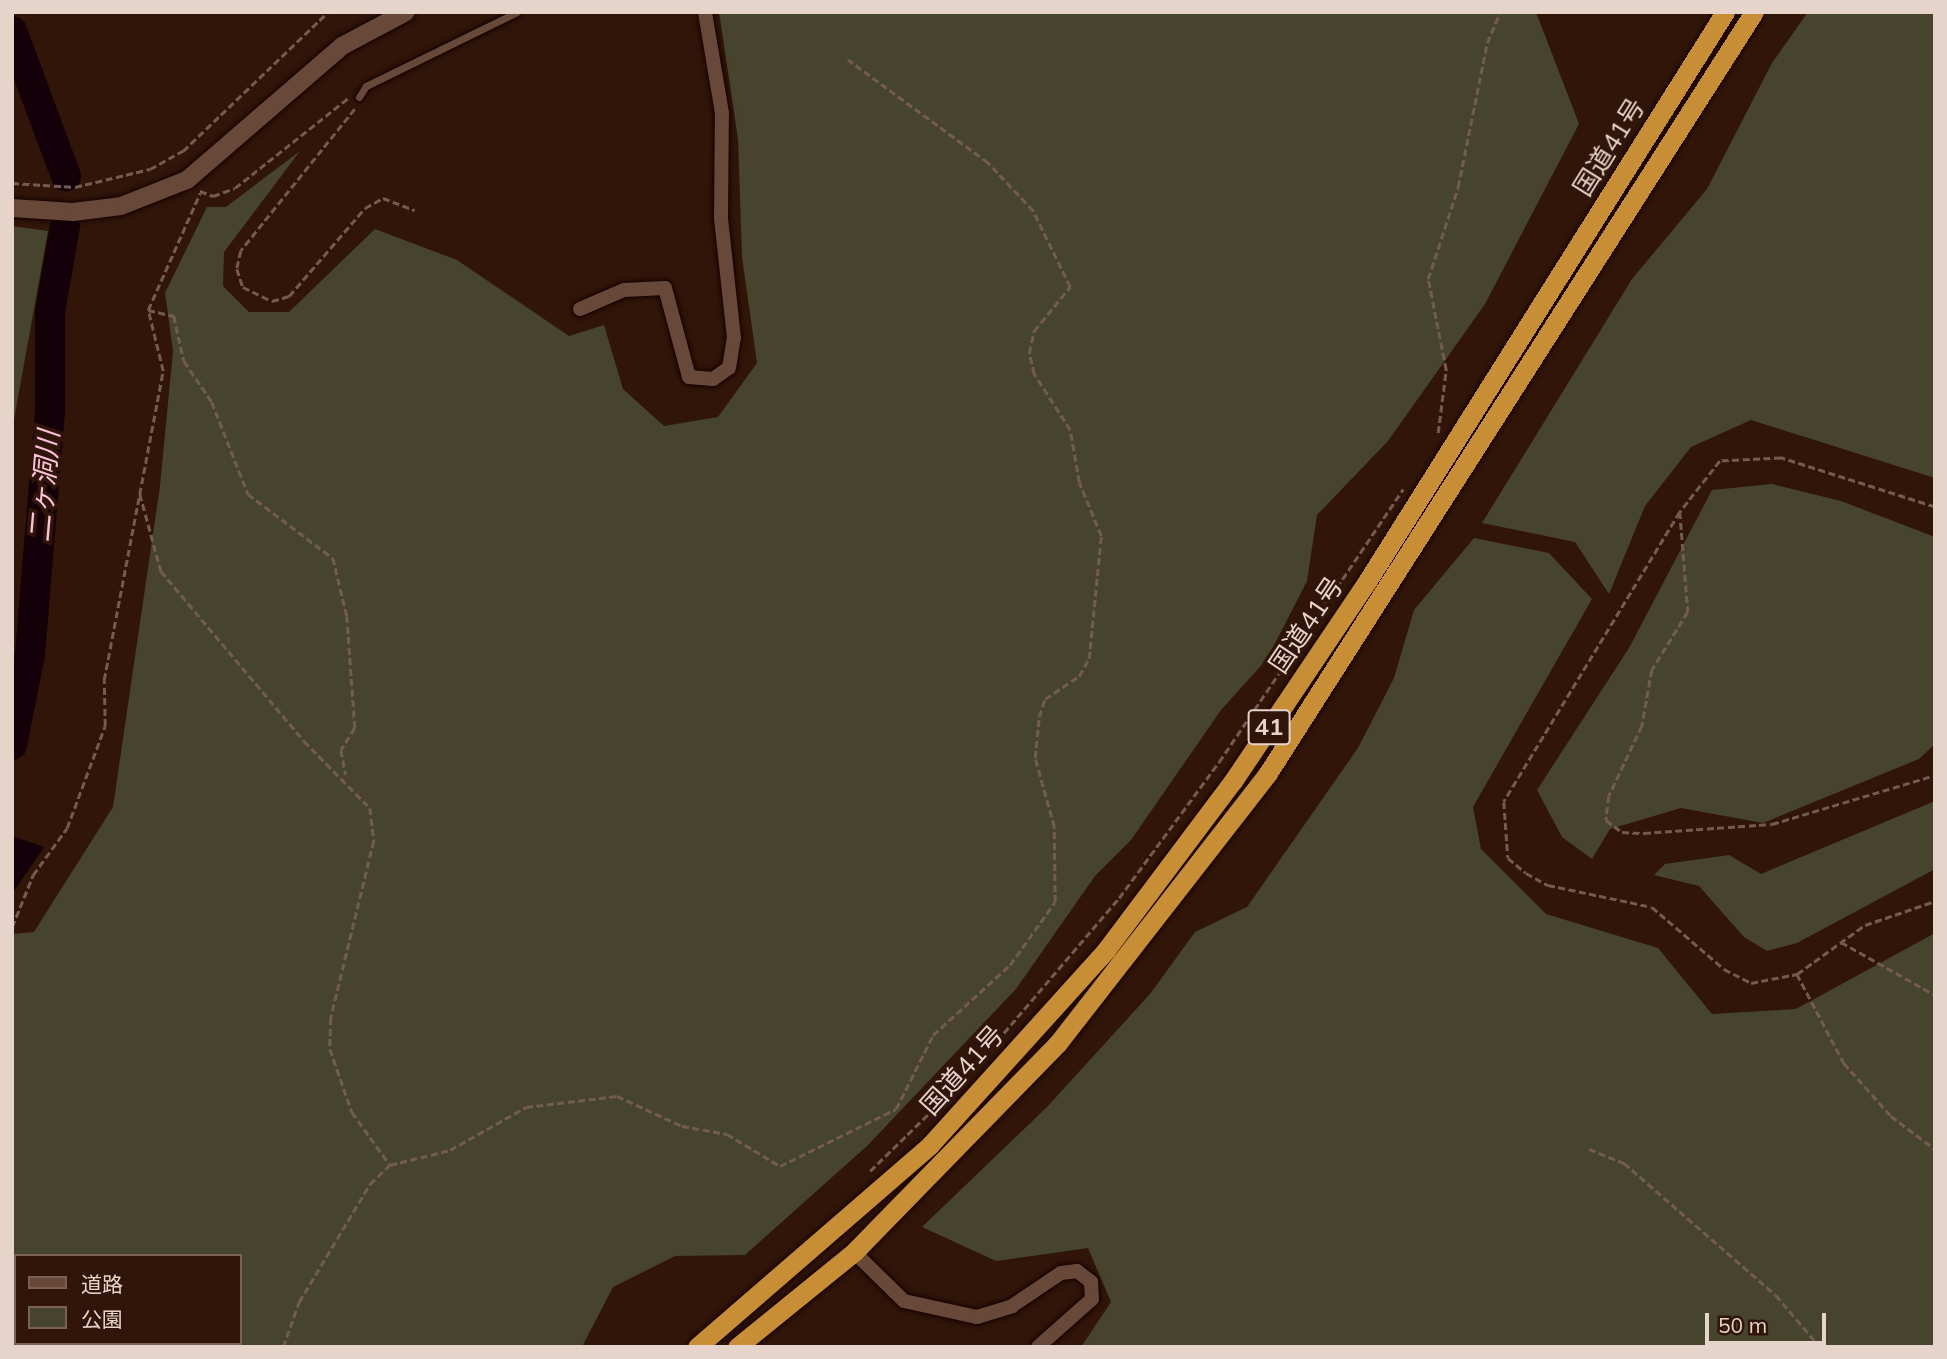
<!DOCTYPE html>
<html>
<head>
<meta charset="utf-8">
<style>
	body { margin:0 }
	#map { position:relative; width:1947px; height:1359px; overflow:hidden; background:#301508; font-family:Mulish,"Noto Sans JP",sans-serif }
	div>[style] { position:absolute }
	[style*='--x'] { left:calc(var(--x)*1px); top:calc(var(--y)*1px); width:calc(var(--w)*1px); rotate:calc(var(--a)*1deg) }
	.green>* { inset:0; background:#46442c }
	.water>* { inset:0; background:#130009 }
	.river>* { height:30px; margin:-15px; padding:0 15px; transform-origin:15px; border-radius:15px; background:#130009 }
	.path>* { height:2.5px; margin-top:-1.25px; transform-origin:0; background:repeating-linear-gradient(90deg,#745b50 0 7px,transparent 0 10.5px) }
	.roads { filter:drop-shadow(0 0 2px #160200) drop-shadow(0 0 2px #160200) }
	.service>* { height:7px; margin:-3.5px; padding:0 3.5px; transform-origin:3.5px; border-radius:3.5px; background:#674839 }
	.minor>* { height:14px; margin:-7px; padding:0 7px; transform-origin:7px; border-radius:7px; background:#674839 }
	.tertiary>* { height:18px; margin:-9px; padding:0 9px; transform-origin:9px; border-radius:9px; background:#674839 }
	.trunk>* { height:19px; margin:-9.5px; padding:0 9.5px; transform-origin:9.5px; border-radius:9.5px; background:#c88e36 }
	span { translate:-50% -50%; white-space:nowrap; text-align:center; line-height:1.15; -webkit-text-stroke:7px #301508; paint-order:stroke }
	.shield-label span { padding:2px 5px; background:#301508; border:2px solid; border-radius:5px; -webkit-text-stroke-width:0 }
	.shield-label { font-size:24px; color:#e6d3ca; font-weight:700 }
	.street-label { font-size:26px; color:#e6d3ca }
	.water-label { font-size:28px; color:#fbc2de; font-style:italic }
	.frame { position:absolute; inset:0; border:14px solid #e6d3ca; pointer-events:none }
	.legend { position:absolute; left:14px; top:1254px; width:228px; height:91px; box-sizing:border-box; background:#301508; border:2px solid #796156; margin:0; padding:9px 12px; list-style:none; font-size:21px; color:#e6d3ca }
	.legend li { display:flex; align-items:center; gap:14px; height:35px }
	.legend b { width:35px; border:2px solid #796156 }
	.scale { position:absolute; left:1705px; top:1313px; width:121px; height:32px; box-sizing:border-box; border:4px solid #e6d3ca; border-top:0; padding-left:9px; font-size:21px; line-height:24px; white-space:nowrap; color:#e6d3ca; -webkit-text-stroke:5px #301508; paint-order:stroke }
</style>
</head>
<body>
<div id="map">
	<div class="green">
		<div style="clip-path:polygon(evenodd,719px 12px,1536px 12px,1579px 124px,1485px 304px,1388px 441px,1317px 515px,1307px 581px,1267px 659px,1221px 710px,1131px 840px,1095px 876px,1016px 989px,867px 1146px,745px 1255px,675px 1256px,613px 1287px,582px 1347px,12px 1347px,12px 934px,34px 932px,113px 807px,160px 486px,173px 351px,165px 293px,207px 207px,226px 207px,300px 151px,224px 252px,223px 286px,249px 312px,289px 312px,375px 229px,457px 260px,569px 336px,604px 325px,623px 389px,664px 426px,718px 417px,757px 363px,742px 257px,738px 139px,719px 12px,16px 1256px,240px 1256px,240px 1343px,16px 1343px,16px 1256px)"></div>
		<div style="clip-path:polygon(1808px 12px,1935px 12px,1935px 478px,1751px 420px,1691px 447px,1645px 506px,1609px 594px,1575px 542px,1482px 523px,1632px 279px,1707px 189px,1772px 63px)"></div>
		<div style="clip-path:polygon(12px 226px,48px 231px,12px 431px)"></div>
		<div style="clip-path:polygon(1772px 484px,1841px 501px,1935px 537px,1935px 744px,1919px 759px,1763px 823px,1681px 808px,1610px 829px,1592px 859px,1562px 837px,1537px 790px,1629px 648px,1712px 490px)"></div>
		<div style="clip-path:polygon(1474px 538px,1549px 553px,1592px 599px,1473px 807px,1481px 849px,1546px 914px,1658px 948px,1712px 1014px,1796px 1009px,1935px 933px,1935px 1347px,1081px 1347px,1111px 1302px,1088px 1248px,996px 1261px,922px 1227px,1047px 1107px,1150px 994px,1195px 932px,1247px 907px,1358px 748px,1394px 678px,1414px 610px)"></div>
		<div style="clip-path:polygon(1935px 801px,1935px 869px,1797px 943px,1767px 951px,1744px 937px,1699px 886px,1654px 875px,1665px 864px,1729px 855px,1761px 874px)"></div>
	</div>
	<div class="water">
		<div style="clip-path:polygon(12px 836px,44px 847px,12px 894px)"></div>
	</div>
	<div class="river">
		<div style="--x:12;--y:31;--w:155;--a:69.6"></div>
		<div style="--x:12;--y:745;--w:93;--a:-78.8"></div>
		<div style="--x:30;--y:654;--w:244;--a:-85.3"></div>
		<div style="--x:50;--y:411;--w:99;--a:-90"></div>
		<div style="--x:50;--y:312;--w:87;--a:-80.1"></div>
	</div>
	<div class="path">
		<div style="--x:355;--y:109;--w:182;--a:128.8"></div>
		<div style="--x:241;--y:251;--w:18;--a:103"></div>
		<div style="--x:237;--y:269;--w:19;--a:72"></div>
		<div style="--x:243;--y:287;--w:32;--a:26"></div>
		<div style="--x:272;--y:301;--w:18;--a:-16"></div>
		<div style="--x:289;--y:296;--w:116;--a:-49.2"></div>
		<div style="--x:365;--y:208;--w:21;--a:-29"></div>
		<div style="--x:383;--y:198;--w:34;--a:21"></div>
		<div style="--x:12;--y:183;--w:63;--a:3.6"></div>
		<div style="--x:75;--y:187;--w:77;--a:-13.5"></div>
		<div style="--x:150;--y:169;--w:38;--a:-29"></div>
		<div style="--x:183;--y:151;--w:201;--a:-43.8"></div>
		<div style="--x:200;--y:191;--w:14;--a:21"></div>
		<div style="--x:213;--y:196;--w:23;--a:-20"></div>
		<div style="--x:235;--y:188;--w:144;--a:-38.5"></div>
		<div style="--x:148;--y:310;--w:27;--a:13"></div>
		<div style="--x:174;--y:316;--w:46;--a:77.5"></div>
		<div style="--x:184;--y:361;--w:50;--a:55.7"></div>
		<div style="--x:212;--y:402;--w:99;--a:68.6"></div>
		<div style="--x:248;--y:494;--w:106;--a:37"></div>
		<div style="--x:333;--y:558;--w:60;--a:76.4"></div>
		<div style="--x:347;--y:616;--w:112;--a:85.9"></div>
		<div style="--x:355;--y:728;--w:26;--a:122"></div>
		<div style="--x:341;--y:750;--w:25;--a:79"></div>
		<div style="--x:1438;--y:433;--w:64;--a:-82.8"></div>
		<div style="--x:1446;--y:370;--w:93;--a:-101.2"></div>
		<div style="--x:1428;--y:279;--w:97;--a:-71.9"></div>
		<div style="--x:1458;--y:187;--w:147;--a:-78.6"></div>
		<div style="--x:1487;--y:43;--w:34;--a:-67"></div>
		<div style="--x:140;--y:494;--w:80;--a:74.7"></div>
		<div style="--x:161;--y:571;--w:222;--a:49.9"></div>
		<div style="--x:304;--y:741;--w:94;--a:45.4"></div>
		<div style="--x:370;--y:808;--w:33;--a:83"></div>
		<div style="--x:374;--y:841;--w:182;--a:103.7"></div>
		<div style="--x:331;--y:1018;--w:31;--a:92"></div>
		<div style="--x:330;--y:1049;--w:67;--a:70.8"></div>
		<div style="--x:352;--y:1112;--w:65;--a:54.4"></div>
		<div style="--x:1935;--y:507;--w:162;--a:-162.3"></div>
		<div style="--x:1781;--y:458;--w:61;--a:177.2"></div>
		<div style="--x:1720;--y:461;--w:65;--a:128.1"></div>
		<div style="--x:1680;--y:512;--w:339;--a:121.3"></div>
		<div style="--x:1504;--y:802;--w:56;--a:85.9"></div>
		<div style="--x:1508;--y:858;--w:23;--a:40"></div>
		<div style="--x:1526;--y:873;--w:25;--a:29"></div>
		<div style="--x:1548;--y:885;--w:106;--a:11.9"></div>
		<div style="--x:1652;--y:907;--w:95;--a:40.7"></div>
		<div style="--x:1724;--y:969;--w:30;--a:27"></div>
		<div style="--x:1751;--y:983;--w:47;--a:-11.1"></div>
		<div style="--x:1797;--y:974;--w:84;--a:-35.8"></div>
		<div style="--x:1865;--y:925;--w:74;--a:-18.9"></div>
		<div style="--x:1680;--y:512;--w:100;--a:85.4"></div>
		<div style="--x:1688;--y:612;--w:68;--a:121.8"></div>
		<div style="--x:1652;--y:670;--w:57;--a:100.1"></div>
		<div style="--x:1642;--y:726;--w:77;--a:115.2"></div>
		<div style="--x:1609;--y:796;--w:24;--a:97"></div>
		<div style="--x:1606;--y:820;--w:20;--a:37"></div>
		<div style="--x:1622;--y:832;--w:22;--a:3"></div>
		<div style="--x:1644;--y:833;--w:128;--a:-4"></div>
		<div style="--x:1772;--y:824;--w:170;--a:-16.7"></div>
		<div style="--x:12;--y:927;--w:56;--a:-68"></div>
		<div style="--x:33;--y:875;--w:58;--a:-54.1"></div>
		<div style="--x:67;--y:828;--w:109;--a:-69.6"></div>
		<div style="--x:105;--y:726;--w:46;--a:-91.2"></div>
		<div style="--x:104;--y:680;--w:315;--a:-79.2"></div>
		<div style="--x:163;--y:371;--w:63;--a:-103.8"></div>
		<div style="--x:148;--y:310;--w:128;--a:-66"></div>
		<div style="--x:1841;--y:942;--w:108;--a:29.4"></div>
		<div style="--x:1797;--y:974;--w:101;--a:62.2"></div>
		<div style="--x:1844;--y:1063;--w:71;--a:48.4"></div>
		<div style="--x:1891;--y:1116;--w:55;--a:36.9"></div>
		<div style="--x:990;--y:1049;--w:199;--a:-49.5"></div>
		<div style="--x:1119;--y:898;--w:169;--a:-53.7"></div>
		<div style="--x:1219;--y:762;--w:329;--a:-56"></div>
		<div style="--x:1589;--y:1149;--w:38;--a:22"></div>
		<div style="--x:1624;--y:1163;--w:201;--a:41"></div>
		<div style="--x:1776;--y:1295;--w:68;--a:49.8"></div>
		<div style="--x:870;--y:1171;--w:123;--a:-44.3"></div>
		<div style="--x:283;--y:1347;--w:48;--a:-70.4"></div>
		<div style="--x:299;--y:1302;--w:138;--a:-59"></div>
		<div style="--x:370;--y:1184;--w:28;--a:-44"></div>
		<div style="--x:390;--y:1165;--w:62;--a:-14"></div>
		<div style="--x:450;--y:1150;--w:87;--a:-29.5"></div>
		<div style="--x:526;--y:1107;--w:92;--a:-6.9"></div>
		<div style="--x:617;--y:1096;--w:72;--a:24.8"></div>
		<div style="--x:682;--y:1126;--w:46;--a:10.1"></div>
		<div style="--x:727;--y:1134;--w:62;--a:31.1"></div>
		<div style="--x:780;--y:1166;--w:129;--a:-26.2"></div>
		<div style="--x:896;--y:1109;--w:83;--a:-63.4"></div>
		<div style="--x:933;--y:1035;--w:104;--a:-42.3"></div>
		<div style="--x:1010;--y:965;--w:77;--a:-54.5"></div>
		<div style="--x:1055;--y:902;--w:75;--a:-90.8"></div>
		<div style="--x:1054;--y:827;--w:72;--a:-105.4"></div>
		<div style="--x:1035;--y:758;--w:41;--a:-84.4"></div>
		<div style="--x:1039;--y:717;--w:19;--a:-72"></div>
		<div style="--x:1045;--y:699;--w:41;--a:-34.1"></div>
		<div style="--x:1079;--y:676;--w:20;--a:-60"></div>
		<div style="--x:1089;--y:659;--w:124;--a:-84.4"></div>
		<div style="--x:1101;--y:536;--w:58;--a:-112.2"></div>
		<div style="--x:1079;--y:482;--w:53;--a:-99.8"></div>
		<div style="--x:1070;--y:430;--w:67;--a:-122.7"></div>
		<div style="--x:1034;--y:374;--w:22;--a:-103"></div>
		<div style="--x:1029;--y:353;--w:23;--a:-77"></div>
		<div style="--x:1034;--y:331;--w:57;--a:-50.7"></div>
		<div style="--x:1070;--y:287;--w:85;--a:-116"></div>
		<div style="--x:1033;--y:211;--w:66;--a:-133.2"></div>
		<div style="--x:988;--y:163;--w:174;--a:-143.7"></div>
	</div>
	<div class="roads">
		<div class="service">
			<div style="--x:359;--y:97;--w:13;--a:-58"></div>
			<div style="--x:366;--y:86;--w:168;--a:-26.1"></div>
		</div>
		<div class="minor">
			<div style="--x:580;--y:309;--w:48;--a:-23.4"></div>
			<div style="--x:624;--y:290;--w:41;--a:-2.8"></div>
			<div style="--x:665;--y:288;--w:92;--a:74.9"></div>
			<div style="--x:689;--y:377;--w:24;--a:5"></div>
			<div style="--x:713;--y:379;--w:19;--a:-35"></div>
			<div style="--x:729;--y:368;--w:30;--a:-81"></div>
			<div style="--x:734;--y:338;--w:120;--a:-96.2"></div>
			<div style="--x:721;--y:219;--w:106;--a:-89.5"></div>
			<div style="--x:722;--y:113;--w:102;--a:-99.6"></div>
			<div style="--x:854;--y:1252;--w:70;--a:44.4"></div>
			<div style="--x:904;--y:1301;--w:75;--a:12.4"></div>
			<div style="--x:977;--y:1317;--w:37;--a:-17"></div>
			<div style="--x:1012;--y:1306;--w:59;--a:-34"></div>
			<div style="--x:1061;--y:1273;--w:16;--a:-7"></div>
			<div style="--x:1077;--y:1271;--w:18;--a:38"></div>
			<div style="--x:1091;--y:1282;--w:17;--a:87"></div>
			<div style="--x:1092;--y:1299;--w:72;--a:138.4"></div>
		</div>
		<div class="tertiary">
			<div style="--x:12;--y:208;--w:61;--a:3.8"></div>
			<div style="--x:73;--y:212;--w:48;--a:-7.1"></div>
			<div style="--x:121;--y:206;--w:71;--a:-21.5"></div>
			<div style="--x:187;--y:180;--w:205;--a:-40.8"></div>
			<div style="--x:342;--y:46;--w:72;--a:-28"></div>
		</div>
		<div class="trunk">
			<div style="--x:697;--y:1347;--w:308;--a:-40.9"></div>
			<div style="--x:930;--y:1145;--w:263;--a:-47.9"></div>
			<div style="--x:1106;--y:950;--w:211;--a:-53.1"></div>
			<div style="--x:1233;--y:781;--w:242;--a:-56.1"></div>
			<div style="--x:1368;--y:580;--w:671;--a:-57.85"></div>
			<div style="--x:737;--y:1347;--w:151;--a:-39.1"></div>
			<div style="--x:854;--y:1252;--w:292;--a:-45.7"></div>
			<div style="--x:1058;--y:1043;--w:342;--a:-52.1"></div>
			<div style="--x:1268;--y:773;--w:903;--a:-57.44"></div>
		</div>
	</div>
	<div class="shield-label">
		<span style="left:1269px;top:727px">41</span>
	</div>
	<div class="street-label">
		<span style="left:1609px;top:147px;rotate:-58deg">国道41号</span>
		<span style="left:1306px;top:625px;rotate:-56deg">国道41号</span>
		<span style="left:962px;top:1070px;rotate:-48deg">国道41号</span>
	</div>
	<div class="water-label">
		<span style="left:44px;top:486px;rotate:-85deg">二ヶ洞川</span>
	</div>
	<div class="frame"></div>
	<ul class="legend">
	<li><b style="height:9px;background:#674839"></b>道路</li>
	<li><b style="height:19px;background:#46442c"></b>公園</li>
	</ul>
	<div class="scale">50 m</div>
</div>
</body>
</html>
